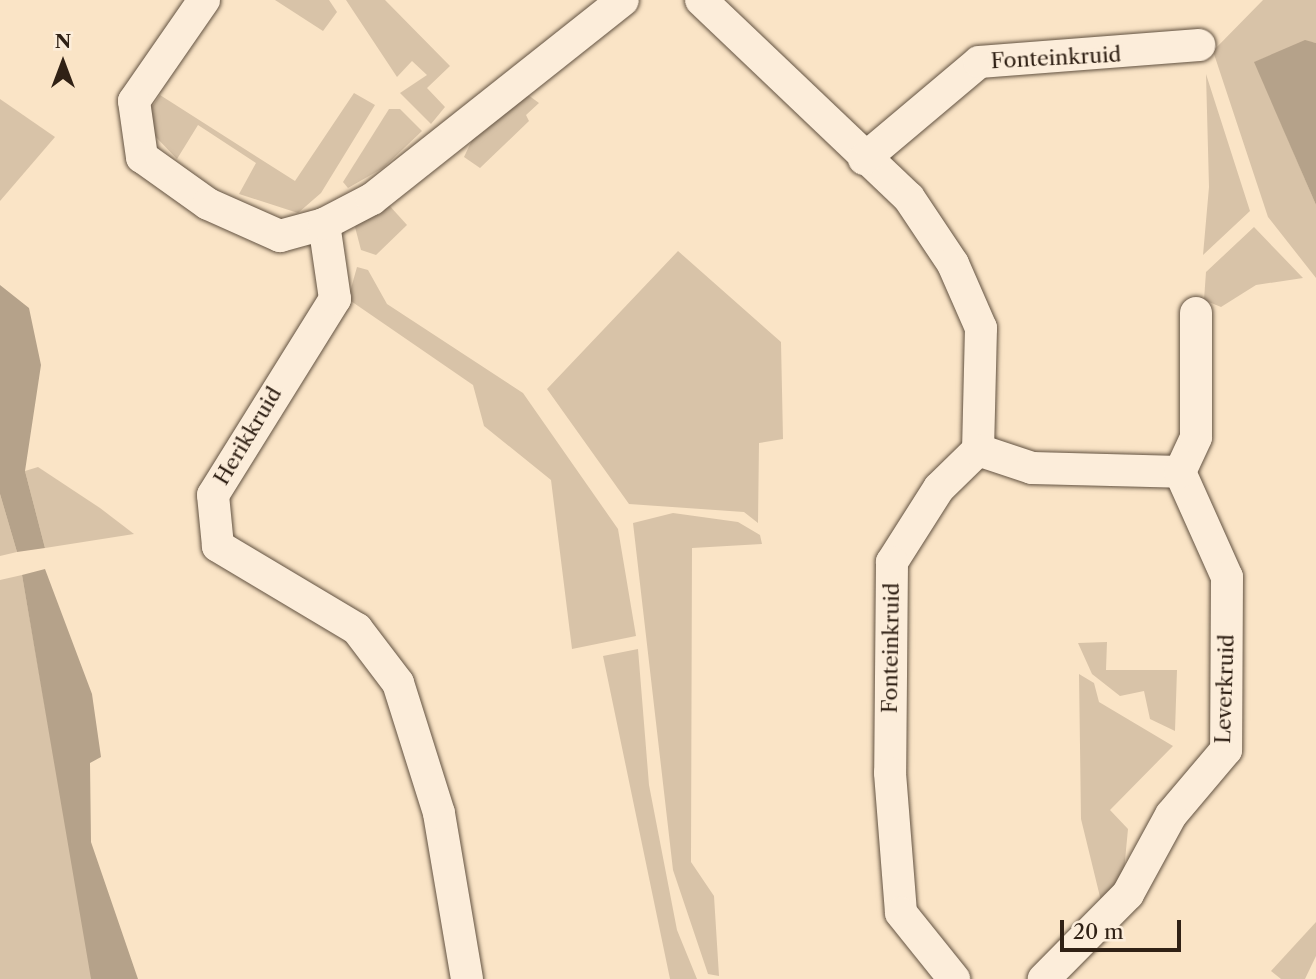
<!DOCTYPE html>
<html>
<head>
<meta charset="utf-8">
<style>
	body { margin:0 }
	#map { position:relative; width:1316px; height:979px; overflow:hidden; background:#fae4c6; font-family:"Libre Caslon Text",serif }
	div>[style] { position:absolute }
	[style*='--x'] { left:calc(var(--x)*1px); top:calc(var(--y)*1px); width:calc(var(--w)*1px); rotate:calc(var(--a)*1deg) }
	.green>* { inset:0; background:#d8c3a8 }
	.water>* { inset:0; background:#b5a28a }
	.roads { filter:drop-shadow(0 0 2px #625241) drop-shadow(0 0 2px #625241) }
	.street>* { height:32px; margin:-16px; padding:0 16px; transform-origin:16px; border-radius:16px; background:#fcedda }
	span { translate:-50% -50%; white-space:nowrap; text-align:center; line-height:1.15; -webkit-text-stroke:6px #fcedda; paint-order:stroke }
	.street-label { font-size:21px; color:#302115 }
	.north { position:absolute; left:28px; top:28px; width:70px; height:70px; -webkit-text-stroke:5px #fcedda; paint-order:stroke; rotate:0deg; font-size:19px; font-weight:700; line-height:28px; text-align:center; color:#302115 }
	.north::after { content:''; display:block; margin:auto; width:24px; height:32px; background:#302115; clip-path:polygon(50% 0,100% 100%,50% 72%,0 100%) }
	.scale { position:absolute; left:1060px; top:920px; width:121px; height:32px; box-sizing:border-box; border:4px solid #302115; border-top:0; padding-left:9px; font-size:21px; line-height:24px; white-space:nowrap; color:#302115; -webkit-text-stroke:5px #fcedda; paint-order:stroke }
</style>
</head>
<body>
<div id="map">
	<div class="green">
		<div style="clip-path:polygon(275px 0,329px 0,337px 12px,323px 31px)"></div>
		<div style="clip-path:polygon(346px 0,385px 0,450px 66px,427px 88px,445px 107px,431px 124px,400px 93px,427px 75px,412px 61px,397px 77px)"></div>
		<div style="clip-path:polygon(1263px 0,1316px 0,1316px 43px,1305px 41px,1255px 62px,1316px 205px,1316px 278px,1268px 217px,1213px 51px)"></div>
		<div style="clip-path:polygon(1206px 74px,1250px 211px,1203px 255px,1209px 187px)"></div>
		<div style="clip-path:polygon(524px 92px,539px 103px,526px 115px,529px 121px,480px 168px,464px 157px,473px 138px)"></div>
		<div style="clip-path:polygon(354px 93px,375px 105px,321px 193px,298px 213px,239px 194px,256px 163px,198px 125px,177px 159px,153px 134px,150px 110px,160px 95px,295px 181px)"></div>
		<div style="clip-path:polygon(0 99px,55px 137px,0 201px)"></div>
		<div style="clip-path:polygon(389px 109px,400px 109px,422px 131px,383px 168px,348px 188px,343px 182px)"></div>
		<div style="clip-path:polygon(388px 204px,407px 225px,376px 255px,361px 250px,355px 227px,365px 213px)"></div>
		<div style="clip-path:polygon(1254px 227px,1303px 278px,1256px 285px,1221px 307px,1204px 300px,1206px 272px)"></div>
		<div style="clip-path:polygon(678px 251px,781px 342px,783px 439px,759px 443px,758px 523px,744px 512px,629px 504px,547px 389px)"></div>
		<div style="clip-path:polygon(357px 267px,368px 270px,387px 304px,523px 393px,618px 529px,636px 636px,572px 649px,551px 480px,484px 426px,473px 385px,348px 299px)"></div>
		<div style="clip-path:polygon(38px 467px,100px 508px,134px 534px,45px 548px,25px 471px)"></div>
		<div style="clip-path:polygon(0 494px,17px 552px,0 556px)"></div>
		<div style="clip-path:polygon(673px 513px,738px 522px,760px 535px,762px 544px,692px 548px,691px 862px,714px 896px,719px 976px,708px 974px,673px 870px,633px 523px)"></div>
		<div style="clip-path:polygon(22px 575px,91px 969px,91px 979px,0 979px,0 580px)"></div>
		<div style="clip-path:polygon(1107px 642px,1106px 670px,1177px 670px,1175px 731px,1150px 719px,1144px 691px,1120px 696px,1092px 674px,1078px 643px)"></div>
		<div style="clip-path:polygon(638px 649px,649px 785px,677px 930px,697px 979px,670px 979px,603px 656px)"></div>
		<div style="clip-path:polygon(1079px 674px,1094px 683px,1099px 702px,1173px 746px,1110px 810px,1128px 829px,1124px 871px,1102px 905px,1081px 819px)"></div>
		<div style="clip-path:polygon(1316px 922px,1316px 956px,1305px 979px,1281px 979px,1271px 971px)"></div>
	</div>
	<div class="water">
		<div style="clip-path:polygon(1305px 40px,1316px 43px,1316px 205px,1254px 62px)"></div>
		<div style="clip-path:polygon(0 285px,29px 308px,41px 365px,25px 471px,45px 548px,17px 552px,0 494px)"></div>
		<div style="clip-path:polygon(45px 569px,92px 694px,101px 757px,90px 763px,91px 842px,138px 979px,91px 979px,22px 575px)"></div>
	</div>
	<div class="roads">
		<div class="street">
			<div style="--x:204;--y:0;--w:123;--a:124.7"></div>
			<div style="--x:134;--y:101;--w:57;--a:81.9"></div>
			<div style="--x:142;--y:157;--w:81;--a:35.5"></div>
			<div style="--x:208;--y:204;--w:79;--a:24"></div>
			<div style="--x:280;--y:236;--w:46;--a:-15.3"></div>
			<div style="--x:701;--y:0;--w:287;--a:43.6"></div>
			<div style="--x:909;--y:198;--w:79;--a:56.3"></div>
			<div style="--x:953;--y:264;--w:70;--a:66.4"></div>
			<div style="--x:981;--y:328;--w:122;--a:91.4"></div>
			<div style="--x:978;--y:450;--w:54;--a:135.7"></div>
			<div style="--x:939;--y:488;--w:88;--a:122.4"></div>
			<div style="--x:892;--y:562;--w:211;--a:90.5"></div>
			<div style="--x:890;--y:773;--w:140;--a:85.5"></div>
			<div style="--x:901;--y:913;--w:85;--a:51.2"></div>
			<div style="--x:864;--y:159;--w:150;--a:-40.1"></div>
			<div style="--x:979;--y:62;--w:221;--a:-4.4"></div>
			<div style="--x:978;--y:450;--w:57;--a:18.4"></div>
			<div style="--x:1032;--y:468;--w:148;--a:1.5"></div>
			<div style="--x:1180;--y:472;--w:115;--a:65.9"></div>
			<div style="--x:1227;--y:577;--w:173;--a:90.3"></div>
			<div style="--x:1226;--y:750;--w:85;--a:130.2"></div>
			<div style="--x:1171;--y:815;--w:90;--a:118.6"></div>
			<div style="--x:1128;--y:894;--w:120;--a:134.7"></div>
			<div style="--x:1180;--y:472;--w:38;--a:-65"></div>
			<div style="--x:1196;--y:437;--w:124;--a:-90"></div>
			<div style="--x:467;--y:979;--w:168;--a:-99.6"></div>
			<div style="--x:439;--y:813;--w:136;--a:-107.5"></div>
			<div style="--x:398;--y:683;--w:68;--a:-127.2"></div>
			<div style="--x:357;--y:629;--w:162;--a:-149.2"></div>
			<div style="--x:218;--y:546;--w:51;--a:-95.6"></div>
			<div style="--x:213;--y:495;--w:231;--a:-58.1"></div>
			<div style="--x:335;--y:299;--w:76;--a:-98.3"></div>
			<div style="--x:324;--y:224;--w:54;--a:-27.5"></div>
			<div style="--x:372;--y:199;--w:320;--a:-38.4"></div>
		</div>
	</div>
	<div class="street-label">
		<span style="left:1056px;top:58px;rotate:-3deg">Fonteinkruid</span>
		<span style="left:248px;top:436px;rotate:-59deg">Herikkruid</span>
		<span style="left:891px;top:648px;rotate:-89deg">Fonteinkruid</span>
		<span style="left:1225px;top:689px;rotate:-88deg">Leverkruid</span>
	</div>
	<div class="north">N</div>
	<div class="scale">20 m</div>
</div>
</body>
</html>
